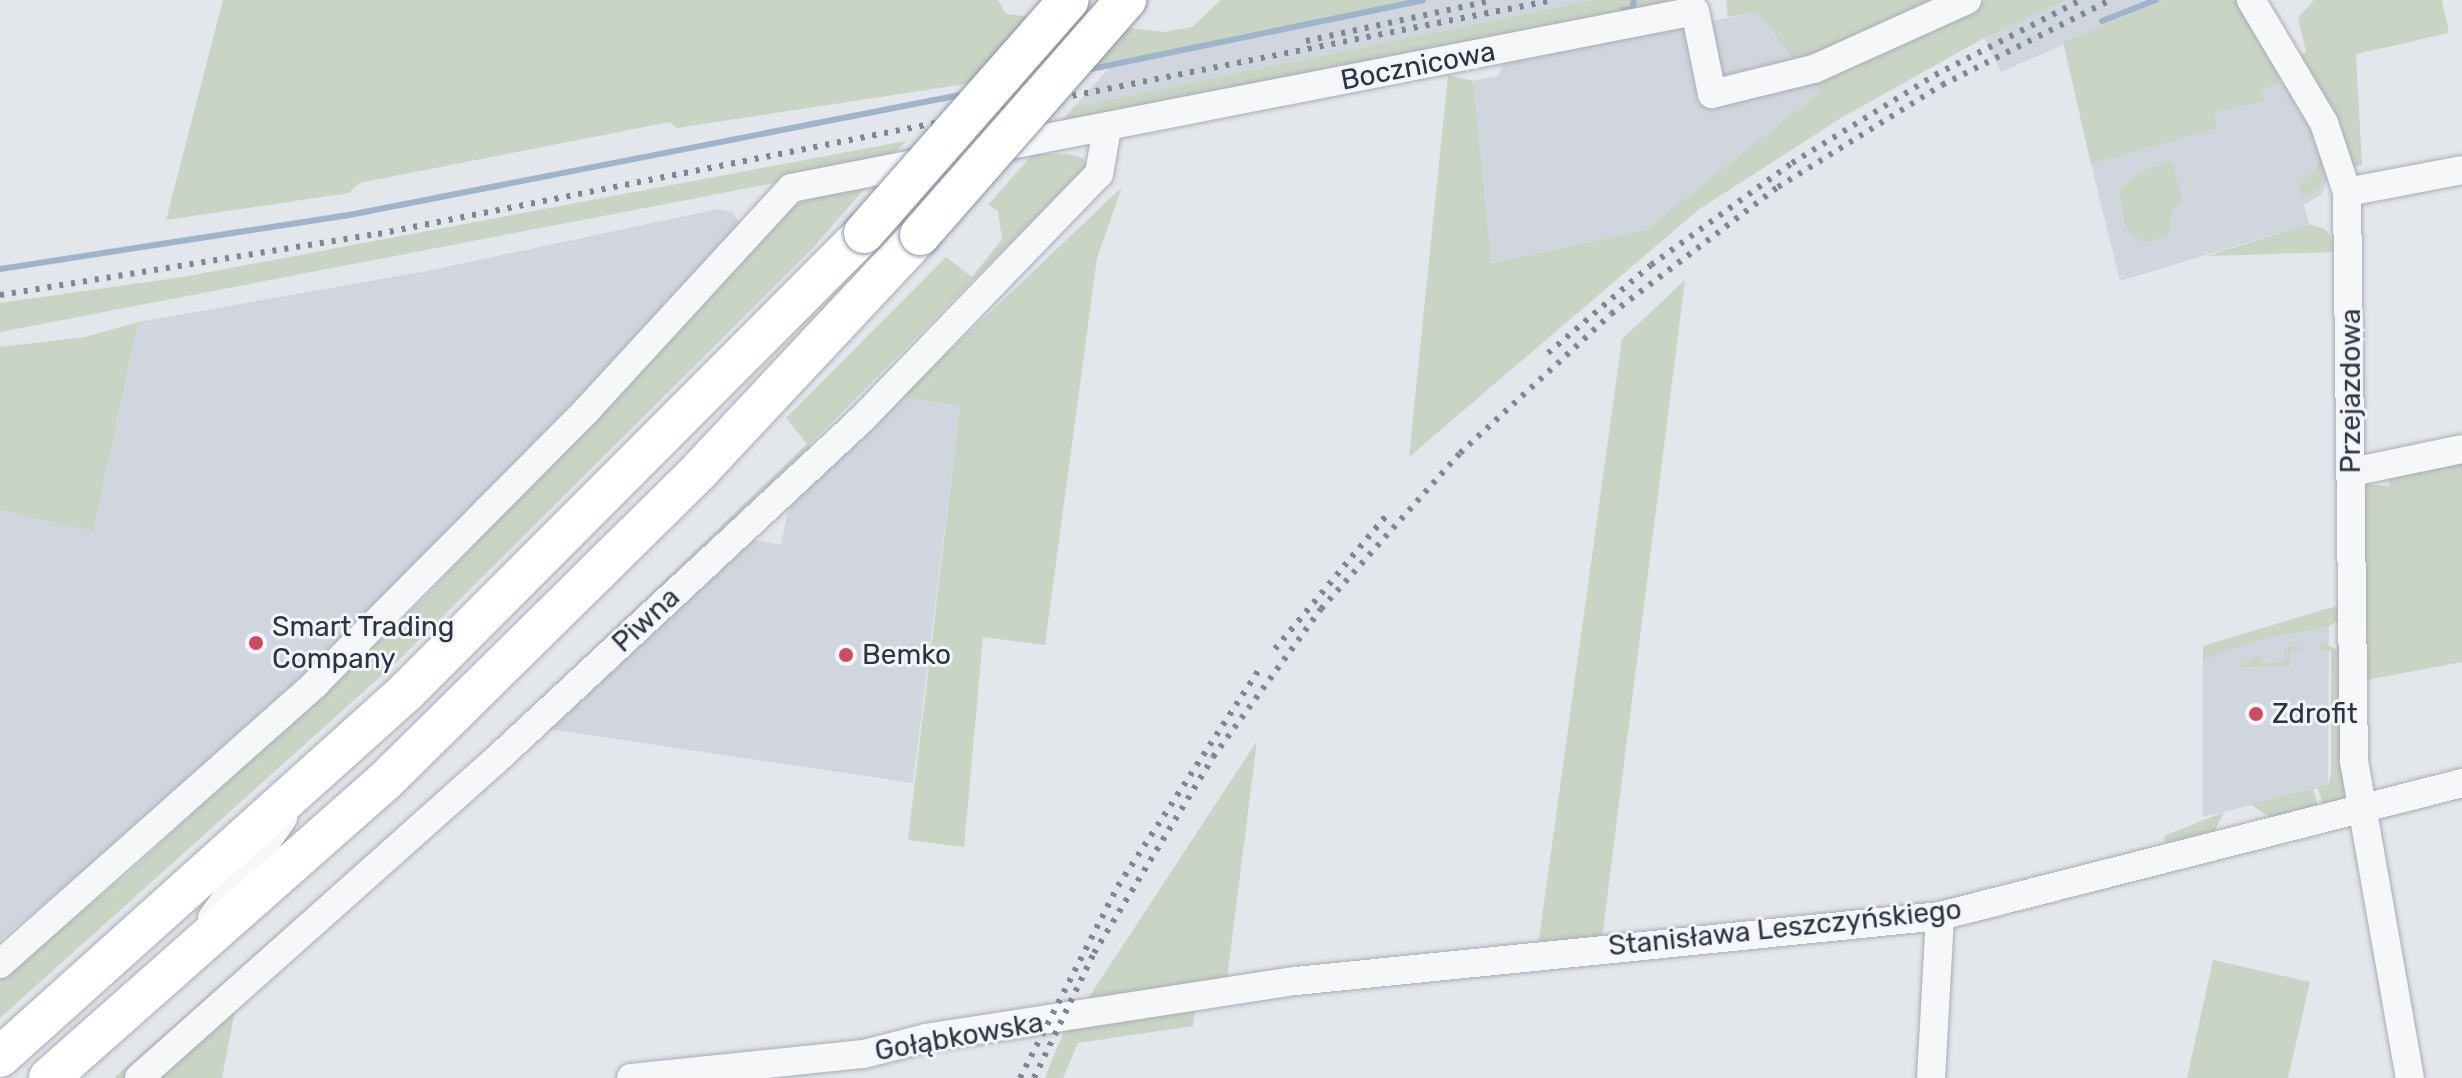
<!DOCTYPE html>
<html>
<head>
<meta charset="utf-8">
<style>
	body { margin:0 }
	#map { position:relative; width:2462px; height:1078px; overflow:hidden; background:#e3e6eb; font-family:Rubik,sans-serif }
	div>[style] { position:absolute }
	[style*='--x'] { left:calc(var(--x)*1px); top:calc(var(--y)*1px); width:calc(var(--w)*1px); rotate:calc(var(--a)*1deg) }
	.built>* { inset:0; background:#d1d5dd }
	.green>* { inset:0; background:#c9d4c4 }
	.stream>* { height:6px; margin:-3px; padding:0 3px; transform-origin:3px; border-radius:3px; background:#9fb4ca }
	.roads { filter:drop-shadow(0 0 2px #a8adb5) drop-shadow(0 0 2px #a8adb5) }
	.minor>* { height:28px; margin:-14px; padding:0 14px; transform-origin:14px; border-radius:14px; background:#f6f7f9 }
	.highway>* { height:40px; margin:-20px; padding:0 20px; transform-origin:20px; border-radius:20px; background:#fff }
	.rail>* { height:6px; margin-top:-3px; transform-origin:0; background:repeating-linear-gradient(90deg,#7d8694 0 4px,transparent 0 12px) }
	.bridges { filter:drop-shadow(0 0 2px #8b94a1) drop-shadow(0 0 2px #8b94a1) }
	.highway-bridge>* { height:40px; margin:-20px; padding:0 20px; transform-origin:20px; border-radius:20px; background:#fff }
	.dots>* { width:22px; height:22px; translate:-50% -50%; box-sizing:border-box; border:4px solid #f3f5f8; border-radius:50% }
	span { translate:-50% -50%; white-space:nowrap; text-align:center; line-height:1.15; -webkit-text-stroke:6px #f3f5f8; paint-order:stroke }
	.street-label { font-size:28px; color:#2b3443 }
	.poi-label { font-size:28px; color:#2b3443 }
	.left { translate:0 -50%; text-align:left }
</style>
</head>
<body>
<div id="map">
	<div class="built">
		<div style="clip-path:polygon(1425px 0,1592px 0,1074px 107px,1116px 60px,1228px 44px)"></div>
		<div style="clip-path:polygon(2066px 0,2165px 0,2001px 72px,1984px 38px)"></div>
		<div style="clip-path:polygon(1757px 12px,1820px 92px,1645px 230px,1490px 263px,1473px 81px,1498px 76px,1503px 63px)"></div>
		<div style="clip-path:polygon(2285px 78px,2322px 141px,2329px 175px,2322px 194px,2304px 205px,2309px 224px,2120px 281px,2091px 164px,2218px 128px,2214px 112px,2264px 101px,2260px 92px)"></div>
		<div style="clip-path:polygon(718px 209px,734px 213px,739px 224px,483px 503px,334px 650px,184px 787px,0 940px,0 510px,93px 530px,138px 322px,427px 271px)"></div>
		<div style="clip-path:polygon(901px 397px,960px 405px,913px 783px,549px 729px,750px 539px,781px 545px,789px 503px)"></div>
		<div style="clip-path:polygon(2329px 608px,2328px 786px,2203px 817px,2203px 646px)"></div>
	</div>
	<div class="green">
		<div style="clip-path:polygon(223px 0,998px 0,1006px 14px,1164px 32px,1192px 27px,1221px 0,1425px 0,1228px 44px,677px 128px,669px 122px,359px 183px,349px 193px,166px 220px)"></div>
		<div style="clip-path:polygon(1592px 0,1681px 0,1059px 124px,1074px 107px)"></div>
		<div style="clip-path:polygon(1726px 0,1949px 0,1801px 68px,1757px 12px,1728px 17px)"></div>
		<div style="clip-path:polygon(1985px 0,2066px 0,1984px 38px,1841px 118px,1698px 210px,1409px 457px,1448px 75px,1473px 81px,1491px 263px,1645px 230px,1820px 92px,1812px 81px)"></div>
		<div style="clip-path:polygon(2165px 0,2236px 0,2285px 78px,2260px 92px,2265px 101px,2214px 112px,2218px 128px,2091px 164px,2063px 42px)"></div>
		<div style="clip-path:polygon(2314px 0,2442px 0,2449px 33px,2356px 54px,2362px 165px,2352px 167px,2300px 56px,2306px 52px,2298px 18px)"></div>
		<div style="clip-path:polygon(906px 141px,888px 161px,0 332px,0 303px,183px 277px)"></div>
		<div style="clip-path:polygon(2322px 149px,2326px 160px,2320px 189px,2302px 197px,2299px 185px,2317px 168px)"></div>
		<div style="clip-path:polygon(1033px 154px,1067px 154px,1083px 158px,1087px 166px,809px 445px,811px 450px,479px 763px,128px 1078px,114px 1078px,482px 754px,807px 444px,786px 418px,946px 257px,972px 277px,1002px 239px,998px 211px,988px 205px)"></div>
		<div style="clip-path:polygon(2172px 162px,2182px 199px,2172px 210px,2169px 235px,2144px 243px,2126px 228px,2119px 191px,2138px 172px)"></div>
		<div style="clip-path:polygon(866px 187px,813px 248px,400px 659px,0 1018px,0 979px,127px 874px,423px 599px,795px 205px,817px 195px)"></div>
		<div style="clip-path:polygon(1122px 187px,1097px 258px,1045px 645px,983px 637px,964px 847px,908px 840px,960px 406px,901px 397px)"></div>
		<div style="clip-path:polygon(2309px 224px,2325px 229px,2341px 252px,2207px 256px)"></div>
		<div style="clip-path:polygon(1685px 280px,1602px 938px,1538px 946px,1622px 339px)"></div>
		<div style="clip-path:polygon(138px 322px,93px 531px,0 510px,0 347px,85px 337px)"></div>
		<div style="clip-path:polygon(2462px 456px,2462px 662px,2367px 680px,2364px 484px,2389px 486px,2389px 471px)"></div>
		<div style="clip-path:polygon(2344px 604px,2343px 619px,2326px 627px,2267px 638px,2212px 656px,2203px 664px,2203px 646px)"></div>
		<div style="clip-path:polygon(2323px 643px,2341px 651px,2346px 792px,2343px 799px,2323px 806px,2318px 787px,2328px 785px,2331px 774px,2331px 651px,2318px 650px)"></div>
		<div style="clip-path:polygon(2297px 645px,2302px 650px,2290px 650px,2290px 666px,2238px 667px,2258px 654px,2265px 664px,2285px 661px,2283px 649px)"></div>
		<div style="clip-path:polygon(1257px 741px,1227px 978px,1085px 1003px)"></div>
		<div style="clip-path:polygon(2313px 789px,2318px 806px,2270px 818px,2251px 804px)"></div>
		<div style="clip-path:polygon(2224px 812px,2214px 833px,2165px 842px,2164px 836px)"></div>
		<div style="clip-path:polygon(2213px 960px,2310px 982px,2288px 1078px,2187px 1078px)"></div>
		<div style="clip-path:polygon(235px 1010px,222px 1078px,152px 1078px)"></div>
		<div style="clip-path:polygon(1195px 1010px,1193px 1026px,1078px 1043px,1063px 1078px,1045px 1078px,1064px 1031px)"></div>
	</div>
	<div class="stream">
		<div style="--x:1624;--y:10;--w:8;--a:-7"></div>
		<div style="--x:1632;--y:9;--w:9;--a:-77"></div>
		<div style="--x:2102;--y:21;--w:58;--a:-21.3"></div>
		<div style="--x:1086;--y:70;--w:344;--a:-11.7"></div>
		<div style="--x:0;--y:269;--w:348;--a:-8.8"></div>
		<div style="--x:344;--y:216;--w:633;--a:-11.11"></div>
	</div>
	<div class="roads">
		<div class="minor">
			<div style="--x:2251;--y:0;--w:143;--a:59.3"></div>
			<div style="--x:2324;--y:123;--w:73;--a:71.6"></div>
			<div style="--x:2347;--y:192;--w:569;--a:89.3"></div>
			<div style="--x:2354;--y:761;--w:322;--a:80"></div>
			<div style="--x:2347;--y:192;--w:117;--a:-10.8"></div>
			<div style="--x:2352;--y:472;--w:112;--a:-11.8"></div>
			<div style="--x:212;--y:918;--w:123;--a:-54.6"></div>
			<div style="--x:0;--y:964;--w:423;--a:-41.6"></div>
			<div style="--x:316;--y:683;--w:385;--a:-45.2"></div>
			<div style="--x:587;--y:410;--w:301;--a:-47.4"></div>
			<div style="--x:791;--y:188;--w:921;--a:-11.08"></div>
			<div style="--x:1695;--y:11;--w:85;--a:78.4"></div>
			<div style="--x:1712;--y:94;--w:105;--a:-13.8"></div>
			<div style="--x:1814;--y:69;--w:168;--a:-24.3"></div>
			<div style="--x:139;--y:1078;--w:478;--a:-41.7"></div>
			<div style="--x:496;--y:760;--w:502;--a:-42.98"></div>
			<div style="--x:863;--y:418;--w:339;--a:-46"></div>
			<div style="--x:1099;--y:174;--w:47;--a:-80.1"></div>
			<div style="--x:631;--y:1078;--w:234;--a:-5.9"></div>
			<div style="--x:864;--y:1054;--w:64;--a:-14.5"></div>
			<div style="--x:926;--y:1038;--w:374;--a:-8.8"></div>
			<div style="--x:1296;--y:981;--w:647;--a:-5.76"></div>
			<div style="--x:1940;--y:916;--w:539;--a:-14.29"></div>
			<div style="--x:1931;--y:1078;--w:162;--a:-86.8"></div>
		</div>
		<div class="highway">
			<div style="--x:0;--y:1057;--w:547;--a:-41.96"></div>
			<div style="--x:407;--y:691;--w:647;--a:-45.06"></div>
			<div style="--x:49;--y:1078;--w:448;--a:-41.5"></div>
			<div style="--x:385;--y:781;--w:444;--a:-44.6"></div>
			<div style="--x:701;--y:469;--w:320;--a:-46.9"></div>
		</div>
	</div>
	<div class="rail">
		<div style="--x:1306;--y:41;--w:192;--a:-12.3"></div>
		<div style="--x:0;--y:295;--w:383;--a:-9.2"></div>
		<div style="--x:378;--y:234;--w:1198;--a:-11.26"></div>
		<div style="--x:1548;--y:353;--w:135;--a:-40.5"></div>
		<div style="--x:1651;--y:265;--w:174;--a:-35.9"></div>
		<div style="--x:1792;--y:163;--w:168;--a:-31.6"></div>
		<div style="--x:1935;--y:75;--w:164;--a:-27.2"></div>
		<div style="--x:1275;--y:649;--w:180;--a:-50.2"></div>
		<div style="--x:1020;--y:1078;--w:216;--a:-63"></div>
		<div style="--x:1118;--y:886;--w:257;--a:-56.9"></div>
		<div style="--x:1034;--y:1078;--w:139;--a:-64.4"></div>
		<div style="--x:1094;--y:953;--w:229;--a:-58.7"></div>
		<div style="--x:1213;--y:757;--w:183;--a:-53.9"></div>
		<div style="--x:1321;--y:609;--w:209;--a:-48.3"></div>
		<div style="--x:1460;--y:453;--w:205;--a:-42.6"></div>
		<div style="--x:1611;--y:314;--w:210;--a:-37.3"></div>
		<div style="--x:1778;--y:187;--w:193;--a:-31.9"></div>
		<div style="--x:1942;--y:85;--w:188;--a:-26.8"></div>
	</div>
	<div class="bridges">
		<div class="highway-bridge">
			<div style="--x:864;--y:233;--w:310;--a:-48.7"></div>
			<div style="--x:920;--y:235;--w:313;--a:-48.8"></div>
		</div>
	</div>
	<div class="dots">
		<div style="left:256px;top:643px;background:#cc4c61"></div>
		<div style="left:846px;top:655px;background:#cc4c61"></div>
		<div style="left:2256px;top:714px;background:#cc4c61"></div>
	</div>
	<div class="street-label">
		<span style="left:1418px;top:66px;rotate:-11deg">Bocznicowa</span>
		<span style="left:2351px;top:391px;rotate:-90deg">Przejazdowa</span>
		<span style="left:646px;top:620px;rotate:-43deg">Piwna</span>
		<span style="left:1785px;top:928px;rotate:-6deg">Stanisława Leszczyńskiego</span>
		<span style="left:959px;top:1037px;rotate:-10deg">Gołąbkowska</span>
	</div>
	<div class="poi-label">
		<span class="left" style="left:272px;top:643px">Smart Trading<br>Company</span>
		<span class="left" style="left:862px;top:655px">Bemko</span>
		<span class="left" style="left:2272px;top:714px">Zdrofit</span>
	</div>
</div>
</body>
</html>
